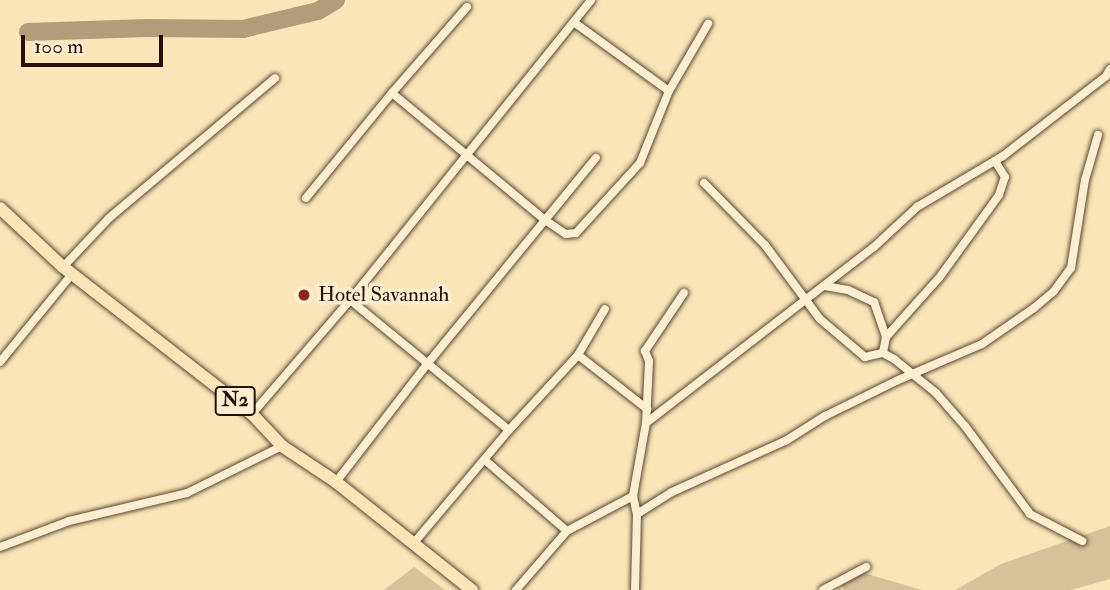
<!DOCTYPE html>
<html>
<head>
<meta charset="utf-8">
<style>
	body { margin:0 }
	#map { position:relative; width:1110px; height:590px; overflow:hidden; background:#fae5b8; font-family:"IM FELL Double Pica",serif }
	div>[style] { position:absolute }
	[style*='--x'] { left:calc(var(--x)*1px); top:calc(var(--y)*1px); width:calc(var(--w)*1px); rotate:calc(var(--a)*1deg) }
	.green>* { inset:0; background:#d6c19a }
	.river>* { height:18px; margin:-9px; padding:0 9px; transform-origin:9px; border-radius:9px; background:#b29c7c }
	.roads { filter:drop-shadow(0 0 2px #5b4433) drop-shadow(0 0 2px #5b4433) }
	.minor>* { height:8px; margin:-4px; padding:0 4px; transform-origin:4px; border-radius:4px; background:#fceed1 }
	.trunk>* { height:12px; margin:-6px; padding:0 6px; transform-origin:6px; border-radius:6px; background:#fae5b8 }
	.dots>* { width:19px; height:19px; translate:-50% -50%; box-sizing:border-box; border:4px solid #fceed1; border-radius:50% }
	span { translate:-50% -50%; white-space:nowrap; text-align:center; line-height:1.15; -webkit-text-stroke:7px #fceed1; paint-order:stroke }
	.shield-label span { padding:2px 5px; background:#fceed1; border:2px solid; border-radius:5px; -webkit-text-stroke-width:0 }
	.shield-label { font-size:19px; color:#260f07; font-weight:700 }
	.poi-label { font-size:21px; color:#260f07 }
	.left { translate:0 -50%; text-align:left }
	.scale { position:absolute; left:21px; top:35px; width:142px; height:32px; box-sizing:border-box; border:4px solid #260f07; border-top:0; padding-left:9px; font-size:21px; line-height:24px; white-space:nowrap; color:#260f07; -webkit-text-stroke:5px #fceed1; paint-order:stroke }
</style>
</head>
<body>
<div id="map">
	<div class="green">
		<div style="clip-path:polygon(1110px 526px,1110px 579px,1071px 590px,955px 590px,1001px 564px)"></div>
		<div style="clip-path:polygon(414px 567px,445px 590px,384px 590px)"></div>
		<div style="clip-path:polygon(864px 573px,922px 590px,844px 590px,840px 577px)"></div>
	</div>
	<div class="river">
		<div style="--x:28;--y:32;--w:119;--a:-1.9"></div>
		<div style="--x:147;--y:28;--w:96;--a:0.6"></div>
		<div style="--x:243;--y:29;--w:77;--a:-13.5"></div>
		<div style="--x:318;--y:11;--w:21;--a:-31"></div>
	</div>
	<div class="roads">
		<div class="minor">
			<div style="--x:467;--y:7;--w:114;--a:131.1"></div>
			<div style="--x:392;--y:93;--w:199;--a:39.7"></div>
			<div style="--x:545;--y:220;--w:25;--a:34"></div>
			<div style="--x:566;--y:234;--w:10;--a:-6"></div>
			<div style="--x:576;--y:233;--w:95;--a:-47.6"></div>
			<div style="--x:640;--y:163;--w:78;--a:-68.1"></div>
			<div style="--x:669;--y:91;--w:78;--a:-59.8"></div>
			<div style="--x:575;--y:23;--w:116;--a:35.9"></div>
			<div style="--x:704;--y:183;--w:87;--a:45.5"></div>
			<div style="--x:765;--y:245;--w:92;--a:53.4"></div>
			<div style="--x:820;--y:319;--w:59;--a:40.2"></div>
			<div style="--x:865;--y:357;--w:18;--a:-13"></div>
			<div style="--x:883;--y:353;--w:13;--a:29"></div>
			<div style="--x:894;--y:359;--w:54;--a:39"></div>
			<div style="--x:936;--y:393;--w:44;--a:48.7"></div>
			<div style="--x:965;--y:426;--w:109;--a:53.5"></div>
			<div style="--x:1030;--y:514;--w:59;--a:27.4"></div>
			<div style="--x:306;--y:198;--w:136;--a:-50.7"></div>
			<div style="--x:63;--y:267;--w:67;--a:-46.8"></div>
			<div style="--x:109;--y:218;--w:217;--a:-40.1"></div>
			<div style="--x:825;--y:286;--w:23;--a:10"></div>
			<div style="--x:848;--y:290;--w:29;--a:25"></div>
			<div style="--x:874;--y:302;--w:37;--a:71"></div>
			<div style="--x:886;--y:337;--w:16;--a:101"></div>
			<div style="--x:350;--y:300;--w:205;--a:39.3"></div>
			<div style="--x:886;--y:337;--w:79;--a:-48.1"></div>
			<div style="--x:939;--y:278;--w:102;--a:-54.1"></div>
			<div style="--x:999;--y:195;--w:19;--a:-72"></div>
			<div style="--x:1005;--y:177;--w:19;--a:-122"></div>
			<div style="--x:578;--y:355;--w:88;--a:38"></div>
			<div style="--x:0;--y:362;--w:114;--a:-50.7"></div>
			<div style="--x:252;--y:414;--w:150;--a:-49.3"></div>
			<div style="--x:350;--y:300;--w:385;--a:-51.2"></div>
			<div style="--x:646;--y:423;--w:288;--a:-37.7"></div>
			<div style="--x:874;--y:247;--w:59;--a:-42.9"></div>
			<div style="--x:917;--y:207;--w:100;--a:-30.7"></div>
			<div style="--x:1003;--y:156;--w:130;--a:-37.8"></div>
			<div style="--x:1106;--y:76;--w:8;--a:-60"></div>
			<div style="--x:486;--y:461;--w:107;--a:40.8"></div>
			<div style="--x:336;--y:482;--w:150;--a:-52.3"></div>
			<div style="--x:428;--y:363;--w:265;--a:-50.7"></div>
			<div style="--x:637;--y:514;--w:41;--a:-32.2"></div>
			<div style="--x:672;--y:492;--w:126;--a:-24.3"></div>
			<div style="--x:787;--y:440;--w:45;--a:-32.3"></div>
			<div style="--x:825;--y:416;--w:79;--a:-26.2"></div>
			<div style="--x:896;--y:381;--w:94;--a:-23.3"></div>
			<div style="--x:982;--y:344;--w:63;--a:-34.7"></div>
			<div style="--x:1034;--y:308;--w:26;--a:-40"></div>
			<div style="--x:1054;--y:291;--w:29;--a:-54"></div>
			<div style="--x:1071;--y:268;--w:89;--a:-81"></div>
			<div style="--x:1085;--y:180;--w:47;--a:-73.9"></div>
			<div style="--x:413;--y:544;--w:149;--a:-49.9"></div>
			<div style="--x:509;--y:430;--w:102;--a:-47.4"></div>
			<div style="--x:578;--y:355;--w:53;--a:-59.6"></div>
			<div style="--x:0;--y:547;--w:74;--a:-20.6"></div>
			<div style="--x:69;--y:521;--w:121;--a:-13.3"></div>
			<div style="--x:187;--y:493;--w:106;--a:-26.3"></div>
			<div style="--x:516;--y:590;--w:78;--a:-49.2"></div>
			<div style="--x:567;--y:531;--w:75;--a:-27.9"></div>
			<div style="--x:635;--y:590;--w:76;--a:-88.5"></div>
			<div style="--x:637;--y:514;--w:18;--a:-103"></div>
			<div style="--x:633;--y:496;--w:74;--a:-79.9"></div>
			<div style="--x:646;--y:423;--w:62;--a:-87.2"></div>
			<div style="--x:649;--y:361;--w:11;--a:-112"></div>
			<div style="--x:645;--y:351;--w:70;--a:-56.1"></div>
			<div style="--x:823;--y:590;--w:49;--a:-28.1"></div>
		</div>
		<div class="trunk">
			<div style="--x:0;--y:208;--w:86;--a:43.1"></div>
			<div style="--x:63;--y:267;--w:239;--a:37.9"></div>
			<div style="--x:252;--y:414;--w:44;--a:46.8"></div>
			<div style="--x:282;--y:446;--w:65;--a:33.7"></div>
			<div style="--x:336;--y:482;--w:174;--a:38.5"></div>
		</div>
	</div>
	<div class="dots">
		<div style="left:304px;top:295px;background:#8f2418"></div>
	</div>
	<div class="shield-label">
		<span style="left:235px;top:401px">N2</span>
	</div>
	<div class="poi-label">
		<span class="left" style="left:318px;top:295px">Hotel Savannah</span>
	</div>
	<div class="scale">100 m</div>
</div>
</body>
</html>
